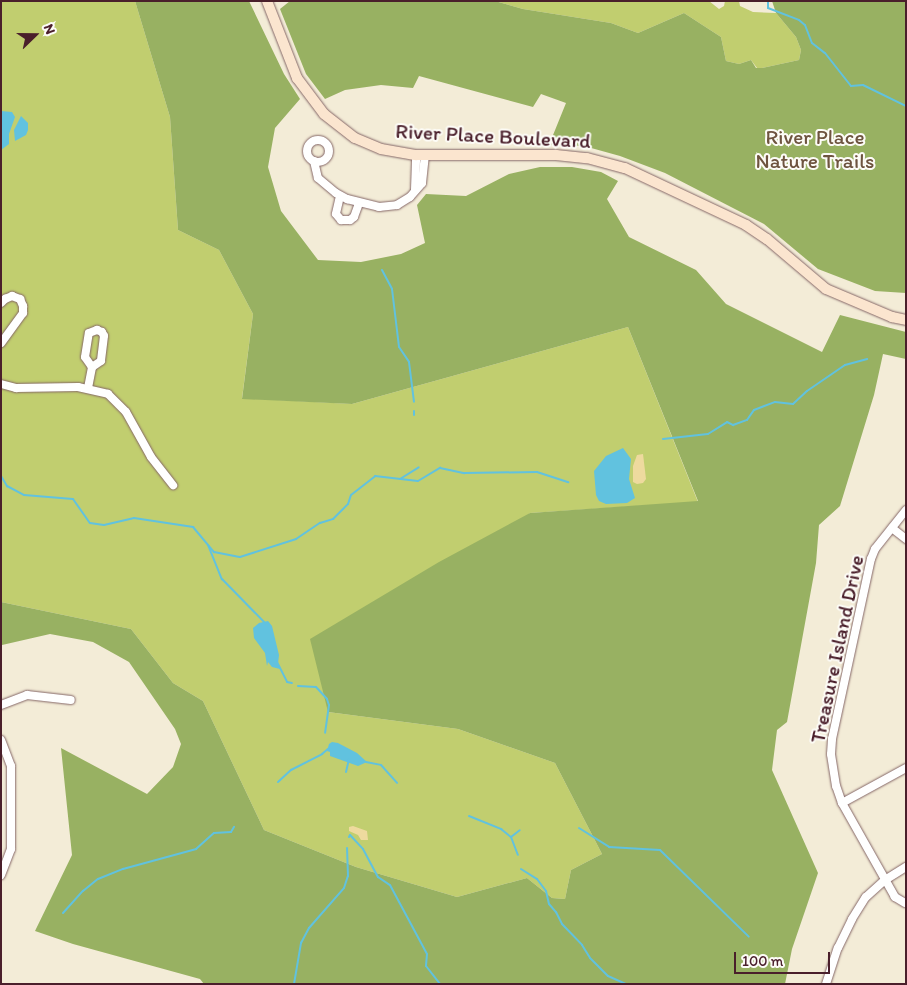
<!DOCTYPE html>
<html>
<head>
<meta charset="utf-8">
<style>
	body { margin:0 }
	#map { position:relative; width:907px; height:985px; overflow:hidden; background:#f3ecd7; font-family:Itim,sans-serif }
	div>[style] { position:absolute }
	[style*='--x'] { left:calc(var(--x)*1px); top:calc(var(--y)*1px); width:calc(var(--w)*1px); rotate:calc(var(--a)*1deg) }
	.green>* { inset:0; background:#c1ce6f }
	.forest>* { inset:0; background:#98b162 }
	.sand>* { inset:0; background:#eeda9e }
	.water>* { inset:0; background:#61c2df }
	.stream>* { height:2px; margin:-1px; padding:0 1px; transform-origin:1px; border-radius:1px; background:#61c2df }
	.roads { filter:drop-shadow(0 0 1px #856767) drop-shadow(0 0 1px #856767) }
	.street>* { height:8px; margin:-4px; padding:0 4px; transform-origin:4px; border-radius:4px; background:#fff }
	.street>.ring { margin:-4px; padding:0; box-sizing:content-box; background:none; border:8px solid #fff; border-radius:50% }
	.secondary>* { height:10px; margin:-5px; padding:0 5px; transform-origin:5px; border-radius:5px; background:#fbe5cf }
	span { translate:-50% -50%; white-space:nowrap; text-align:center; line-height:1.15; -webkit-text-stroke:4px #fdfcf7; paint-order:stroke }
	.street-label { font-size:21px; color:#4a1f2b }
	.park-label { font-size:21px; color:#6e543f }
	.frame { position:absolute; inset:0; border:2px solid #4a1f2b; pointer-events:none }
	.north { position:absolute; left:10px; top:10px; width:50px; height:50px; -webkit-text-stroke:4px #fdfcf7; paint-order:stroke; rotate:68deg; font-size:14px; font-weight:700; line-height:20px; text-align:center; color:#4a1f2b }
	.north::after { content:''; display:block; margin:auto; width:18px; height:22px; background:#4a1f2b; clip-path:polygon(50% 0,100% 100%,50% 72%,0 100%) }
	.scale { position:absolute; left:734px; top:952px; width:96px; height:22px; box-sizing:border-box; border:2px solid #4a1f2b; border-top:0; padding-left:6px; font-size:15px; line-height:18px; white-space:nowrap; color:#4a1f2b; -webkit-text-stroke:4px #fdfcf7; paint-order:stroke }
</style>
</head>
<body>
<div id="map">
	<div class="green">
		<div style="clip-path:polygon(1px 1px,135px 1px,170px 117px,178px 230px,219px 250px,253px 314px,242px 398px,352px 404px,628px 327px,698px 502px,530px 513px,328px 712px,458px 729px,555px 763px,602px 854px,571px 870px,565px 899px,552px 898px,527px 878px,457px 897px,356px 867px,264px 830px,203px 701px,173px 683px,131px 629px,1px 602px)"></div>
		<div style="clip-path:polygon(495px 1px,709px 1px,719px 9px,724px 6px,725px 1px,739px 1px,740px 6px,753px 12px,776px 13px,796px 37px,801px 50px,799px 60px,762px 68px,757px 68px,751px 60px,739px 64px,726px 61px,721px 37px,684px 13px,638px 33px,611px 23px,523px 9px)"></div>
	</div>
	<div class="forest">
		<div style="clip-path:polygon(135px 1px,249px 1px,284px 74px,300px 99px,275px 128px,268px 167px,281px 211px,318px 260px,361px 262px,401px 254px,425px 243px,417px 205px,426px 194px,466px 196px,509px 174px,540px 167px,572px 167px,601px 172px,618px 181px,607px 199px,629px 237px,696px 270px,726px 304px,822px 352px,840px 315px,906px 332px,906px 359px,883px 354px,874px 395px,840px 506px,819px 525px,816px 563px,787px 722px,777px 730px,772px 770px,818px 873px,792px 949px,785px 984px,204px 984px,200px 979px,73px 944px,35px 931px,72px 855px,61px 748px,147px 794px,173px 767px,181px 744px,175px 729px,129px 662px,93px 642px,50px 634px,2px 645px,1px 602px,131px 629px,173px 683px,203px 701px,264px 830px,356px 867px,457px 897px,527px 878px,552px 898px,565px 899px,571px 870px,602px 854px,555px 763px,458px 729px,328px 712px,310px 639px,439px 562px,530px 513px,698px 501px,628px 327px,352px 404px,242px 399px,253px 314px,219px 250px,178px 230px,170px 117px)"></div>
		<div style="clip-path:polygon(290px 1px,495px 1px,523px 9px,611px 23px,638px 33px,684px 13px,721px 37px,726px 61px,739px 64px,751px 60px,756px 68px,762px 68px,799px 60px,801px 50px,796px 37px,776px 13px,772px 1px,906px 1px,906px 293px,875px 291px,818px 269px,764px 224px,665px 173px,620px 156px,584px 146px,549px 145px,566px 103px,541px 94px,533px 107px,419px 76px,413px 88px,381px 85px,345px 90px,325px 99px,306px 74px,280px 9px)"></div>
	</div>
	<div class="sand">
		<div style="clip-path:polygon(643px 454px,646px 479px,643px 483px,637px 484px,633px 482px,633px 466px,637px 455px)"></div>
		<div style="clip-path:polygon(353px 826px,367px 831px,368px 840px,361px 840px,358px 835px,349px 831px,349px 827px)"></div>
	</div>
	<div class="water">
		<div style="clip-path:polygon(1px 111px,12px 112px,15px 117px,9px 134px,9px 144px,1px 150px)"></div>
		<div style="clip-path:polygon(21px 116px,28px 123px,28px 130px,26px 135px,15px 141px,14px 130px)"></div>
		<div style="clip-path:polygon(623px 448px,631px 459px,629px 479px,635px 498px,627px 503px,606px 504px,599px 501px,596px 495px,594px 471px,606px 456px)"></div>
		<div style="clip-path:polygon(268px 621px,272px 626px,279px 655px,278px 664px,280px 669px,272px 667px,268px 662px,267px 666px,265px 653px,254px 638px,253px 628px,259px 623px)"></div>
		<div style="clip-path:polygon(332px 742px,338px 743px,357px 753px,367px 762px,358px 766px,330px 756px,330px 752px,327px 751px,329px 744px)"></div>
	</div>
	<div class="stream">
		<div style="--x:768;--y:1;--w:7;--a:90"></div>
		<div style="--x:768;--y:8;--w:33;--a:21"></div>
		<div style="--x:799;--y:20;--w:8;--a:40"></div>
		<div style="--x:805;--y:25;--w:19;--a:69"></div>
		<div style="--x:812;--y:43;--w:16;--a:38"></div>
		<div style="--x:825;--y:53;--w:42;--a:51.8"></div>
		<div style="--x:851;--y:86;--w:12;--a:-5"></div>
		<div style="--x:863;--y:85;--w:48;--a:26"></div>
		<div style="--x:382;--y:270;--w:21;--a:62"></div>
		<div style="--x:392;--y:289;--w:58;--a:83.1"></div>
		<div style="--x:399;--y:347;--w:18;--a:56"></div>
		<div style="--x:409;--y:362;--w:40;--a:82.9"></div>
		<div style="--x:414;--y:411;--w:4;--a:90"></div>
		<div style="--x:663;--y:439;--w:45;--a:-6.3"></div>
		<div style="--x:708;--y:434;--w:22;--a:-32"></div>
		<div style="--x:727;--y:422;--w:7;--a:27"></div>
		<div style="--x:733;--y:425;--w:15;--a:-20"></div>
		<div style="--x:747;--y:420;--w:12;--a:-55"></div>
		<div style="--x:754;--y:410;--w:22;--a:-21"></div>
		<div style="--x:775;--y:402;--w:18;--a:6"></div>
		<div style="--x:793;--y:404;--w:19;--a:-43"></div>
		<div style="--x:807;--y:391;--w:46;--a:-34.4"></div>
		<div style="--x:845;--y:365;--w:23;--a:-15"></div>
		<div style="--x:1;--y:476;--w:12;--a:59"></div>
		<div style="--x:7;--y:486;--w:19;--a:28"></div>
		<div style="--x:24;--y:495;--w:49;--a:4.7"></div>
		<div style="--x:73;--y:499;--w:29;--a:55"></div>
		<div style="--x:90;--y:523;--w:14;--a:8"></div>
		<div style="--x:104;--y:525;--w:31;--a:-13"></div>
		<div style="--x:134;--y:518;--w:60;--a:8.7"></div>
		<div style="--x:193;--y:527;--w:33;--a:50"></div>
		<div style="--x:214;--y:552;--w:26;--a:11"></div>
		<div style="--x:240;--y:557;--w:59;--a:-17.8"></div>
		<div style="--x:296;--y:539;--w:29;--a:-34"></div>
		<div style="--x:320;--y:523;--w:14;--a:-17"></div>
		<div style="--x:333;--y:519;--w:21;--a:-45"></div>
		<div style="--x:348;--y:504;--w:9;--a:-72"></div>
		<div style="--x:351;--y:495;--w:31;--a:-38"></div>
		<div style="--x:375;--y:476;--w:43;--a:6.6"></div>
		<div style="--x:418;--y:481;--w:26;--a:-31"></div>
		<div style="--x:440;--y:468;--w:25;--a:12"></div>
		<div style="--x:464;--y:473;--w:73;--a:-0.8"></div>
		<div style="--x:537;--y:472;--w:33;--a:18"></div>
		<div style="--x:400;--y:479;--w:22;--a:-32"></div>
		<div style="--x:208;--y:545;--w:37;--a:68"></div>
		<div style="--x:222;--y:579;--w:63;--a:45.6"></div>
		<div style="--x:277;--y:662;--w:22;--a:63"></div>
		<div style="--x:287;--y:682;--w:5;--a:11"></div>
		<div style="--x:298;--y:686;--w:18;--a:3"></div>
		<div style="--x:316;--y:687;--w:16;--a:47"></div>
		<div style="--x:327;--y:699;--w:6;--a:72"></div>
		<div style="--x:329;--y:705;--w:28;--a:98"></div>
		<div style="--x:366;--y:762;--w:15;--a:11"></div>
		<div style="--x:381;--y:765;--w:24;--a:48"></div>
		<div style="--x:346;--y:772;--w:13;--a:-77"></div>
		<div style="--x:278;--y:782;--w:18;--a:-43"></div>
		<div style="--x:291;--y:770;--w:35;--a:-27"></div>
		<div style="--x:322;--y:754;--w:8;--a:-40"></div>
		<div style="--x:469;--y:816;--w:35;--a:22"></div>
		<div style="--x:501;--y:829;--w:13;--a:39"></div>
		<div style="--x:511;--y:837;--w:19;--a:69"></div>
		<div style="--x:579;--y:828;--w:36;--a:32"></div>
		<div style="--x:609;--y:847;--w:51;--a:3.4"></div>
		<div style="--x:660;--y:850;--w:124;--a:44.3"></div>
		<div style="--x:349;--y:837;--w:2;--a:-63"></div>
		<div style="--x:350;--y:835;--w:19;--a:47"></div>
		<div style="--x:363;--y:849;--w:32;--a:62"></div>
		<div style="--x:378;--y:877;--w:14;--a:34"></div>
		<div style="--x:390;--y:885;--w:78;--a:61.8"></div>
		<div style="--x:427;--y:954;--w:12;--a:95"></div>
		<div style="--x:426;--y:966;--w:23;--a:52"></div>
		<div style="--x:511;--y:837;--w:11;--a:-38"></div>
		<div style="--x:521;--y:869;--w:19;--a:32"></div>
		<div style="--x:537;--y:879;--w:15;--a:53"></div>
		<div style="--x:546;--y:891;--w:13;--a:77"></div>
		<div style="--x:549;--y:904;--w:11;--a:49"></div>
		<div style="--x:556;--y:912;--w:13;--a:63"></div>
		<div style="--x:562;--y:924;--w:29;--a:46"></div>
		<div style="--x:582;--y:945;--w:15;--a:58"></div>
		<div style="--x:590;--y:958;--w:25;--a:45"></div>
		<div style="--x:608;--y:976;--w:20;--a:24"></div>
		<div style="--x:63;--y:913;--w:30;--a:-48"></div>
		<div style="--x:83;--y:891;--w:19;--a:-39"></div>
		<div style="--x:98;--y:879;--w:27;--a:-22"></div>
		<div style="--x:123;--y:869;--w:76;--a:-15.3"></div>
		<div style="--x:196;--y:849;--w:24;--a:-42"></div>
		<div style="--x:214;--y:833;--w:17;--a:-3"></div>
		<div style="--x:231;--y:832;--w:6;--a:-59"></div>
		<div style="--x:294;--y:984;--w:42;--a:-80.3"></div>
		<div style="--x:301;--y:943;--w:17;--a:-62"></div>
		<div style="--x:309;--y:928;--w:53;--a:-48.8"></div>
		<div style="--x:344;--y:888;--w:13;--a:-72"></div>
		<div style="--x:348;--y:876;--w:28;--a:-92"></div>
	</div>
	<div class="roads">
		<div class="street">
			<div class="ring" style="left:307px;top:140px;width:14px;height:14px"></div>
			<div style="--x:314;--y:161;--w:17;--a:77"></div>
			<div style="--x:318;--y:178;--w:23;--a:40"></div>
			<div style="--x:336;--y:193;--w:13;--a:29"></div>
			<div style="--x:347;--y:199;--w:33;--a:14"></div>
			<div style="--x:379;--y:207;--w:18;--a:-6"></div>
			<div style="--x:397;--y:205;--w:15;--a:-32"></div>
			<div style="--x:410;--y:197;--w:18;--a:-49"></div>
			<div style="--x:422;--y:183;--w:27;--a:-84"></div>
			<div style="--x:415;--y:190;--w:35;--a:-88"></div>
			<div style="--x:340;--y:196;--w:18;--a:103"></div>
			<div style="--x:336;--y:214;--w:8;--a:50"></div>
			<div style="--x:341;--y:220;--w:9;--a:0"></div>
			<div style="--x:350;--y:220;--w:5;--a:-37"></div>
			<div style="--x:354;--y:217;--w:15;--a:-70"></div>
			<div style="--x:1;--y:303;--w:6;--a:-45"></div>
			<div style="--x:5;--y:299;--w:8;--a:-23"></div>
			<div style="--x:12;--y:296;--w:9;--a:21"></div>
			<div style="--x:20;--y:299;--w:8;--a:67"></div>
			<div style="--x:23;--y:306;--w:7;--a:90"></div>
			<div style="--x:23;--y:313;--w:37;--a:126"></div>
			<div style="--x:1;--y:384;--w:16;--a:15"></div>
			<div style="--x:16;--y:388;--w:62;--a:-0.9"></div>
			<div style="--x:78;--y:387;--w:31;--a:13"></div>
			<div style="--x:108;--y:394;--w:25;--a:45"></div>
			<div style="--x:126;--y:412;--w:51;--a:60.9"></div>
			<div style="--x:151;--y:457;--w:36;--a:52"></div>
			<div style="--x:88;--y:388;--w:21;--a:-79"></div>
			<div style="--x:92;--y:367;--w:12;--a:-125"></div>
			<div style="--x:85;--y:357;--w:24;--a:-81"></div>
			<div style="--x:89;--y:333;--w:9;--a:-21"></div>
			<div style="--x:97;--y:330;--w:5;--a:22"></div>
			<div style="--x:102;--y:332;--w:4;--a:63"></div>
			<div style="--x:104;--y:336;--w:25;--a:97"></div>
			<div style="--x:101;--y:361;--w:11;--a:146"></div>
			<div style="--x:892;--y:528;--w:18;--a:38"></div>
			<div style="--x:1;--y:705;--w:28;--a:-21"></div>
			<div style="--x:27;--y:695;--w:44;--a:6.5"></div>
			<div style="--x:1;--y:740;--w:28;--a:69"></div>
			<div style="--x:11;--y:766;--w:83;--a:90"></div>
			<div style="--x:11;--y:849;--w:28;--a:111"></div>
			<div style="--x:842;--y:803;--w:73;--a:-28.7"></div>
			<div style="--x:905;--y:903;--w:12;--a:-149"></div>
			<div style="--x:895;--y:897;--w:108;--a:-119.4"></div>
			<div style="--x:842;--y:803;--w:18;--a:-109"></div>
			<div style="--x:836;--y:786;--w:32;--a:-99"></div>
			<div style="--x:831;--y:754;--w:15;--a:-86"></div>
			<div style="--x:832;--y:739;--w:184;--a:-77.8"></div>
			<div style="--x:871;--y:559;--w:11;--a:-68"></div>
			<div style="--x:875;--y:549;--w:50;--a:-51.5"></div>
			<div style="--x:826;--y:984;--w:38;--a:-72"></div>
			<div style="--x:838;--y:948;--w:32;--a:-64"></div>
			<div style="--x:852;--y:919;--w:26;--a:-58"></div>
			<div style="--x:866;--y:897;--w:25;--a:-42"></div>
			<div style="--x:885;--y:880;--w:25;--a:-32"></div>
		</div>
		<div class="secondary">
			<div style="--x:267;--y:1;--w:83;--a:68.7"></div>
			<div style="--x:297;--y:78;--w:45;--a:53.1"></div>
			<div style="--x:324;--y:114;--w:39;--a:38"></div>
			<div style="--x:355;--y:138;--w:28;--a:23"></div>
			<div style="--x:381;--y:149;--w:36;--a:10"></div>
			<div style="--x:416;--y:155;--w:140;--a:0"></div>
			<div style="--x:556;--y:155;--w:31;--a:6"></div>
			<div style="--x:587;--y:158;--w:39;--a:15"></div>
			<div style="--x:625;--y:168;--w:134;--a:25.2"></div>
			<div style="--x:746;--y:225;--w:25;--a:34"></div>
			<div style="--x:767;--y:239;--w:77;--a:40.3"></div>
			<div style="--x:826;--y:289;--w:72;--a:23"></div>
			<div style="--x:892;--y:317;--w:14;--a:12"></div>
		</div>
	</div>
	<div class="street-label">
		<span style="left:493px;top:136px;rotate:3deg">River Place Boulevard</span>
		<span style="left:837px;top:649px;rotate:-78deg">Treasure Island Drive</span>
	</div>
	<div class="park-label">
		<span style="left:815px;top:149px">River Place<br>Nature Trails</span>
	</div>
	<div class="frame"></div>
	<div class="north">N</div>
	<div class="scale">100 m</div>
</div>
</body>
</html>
